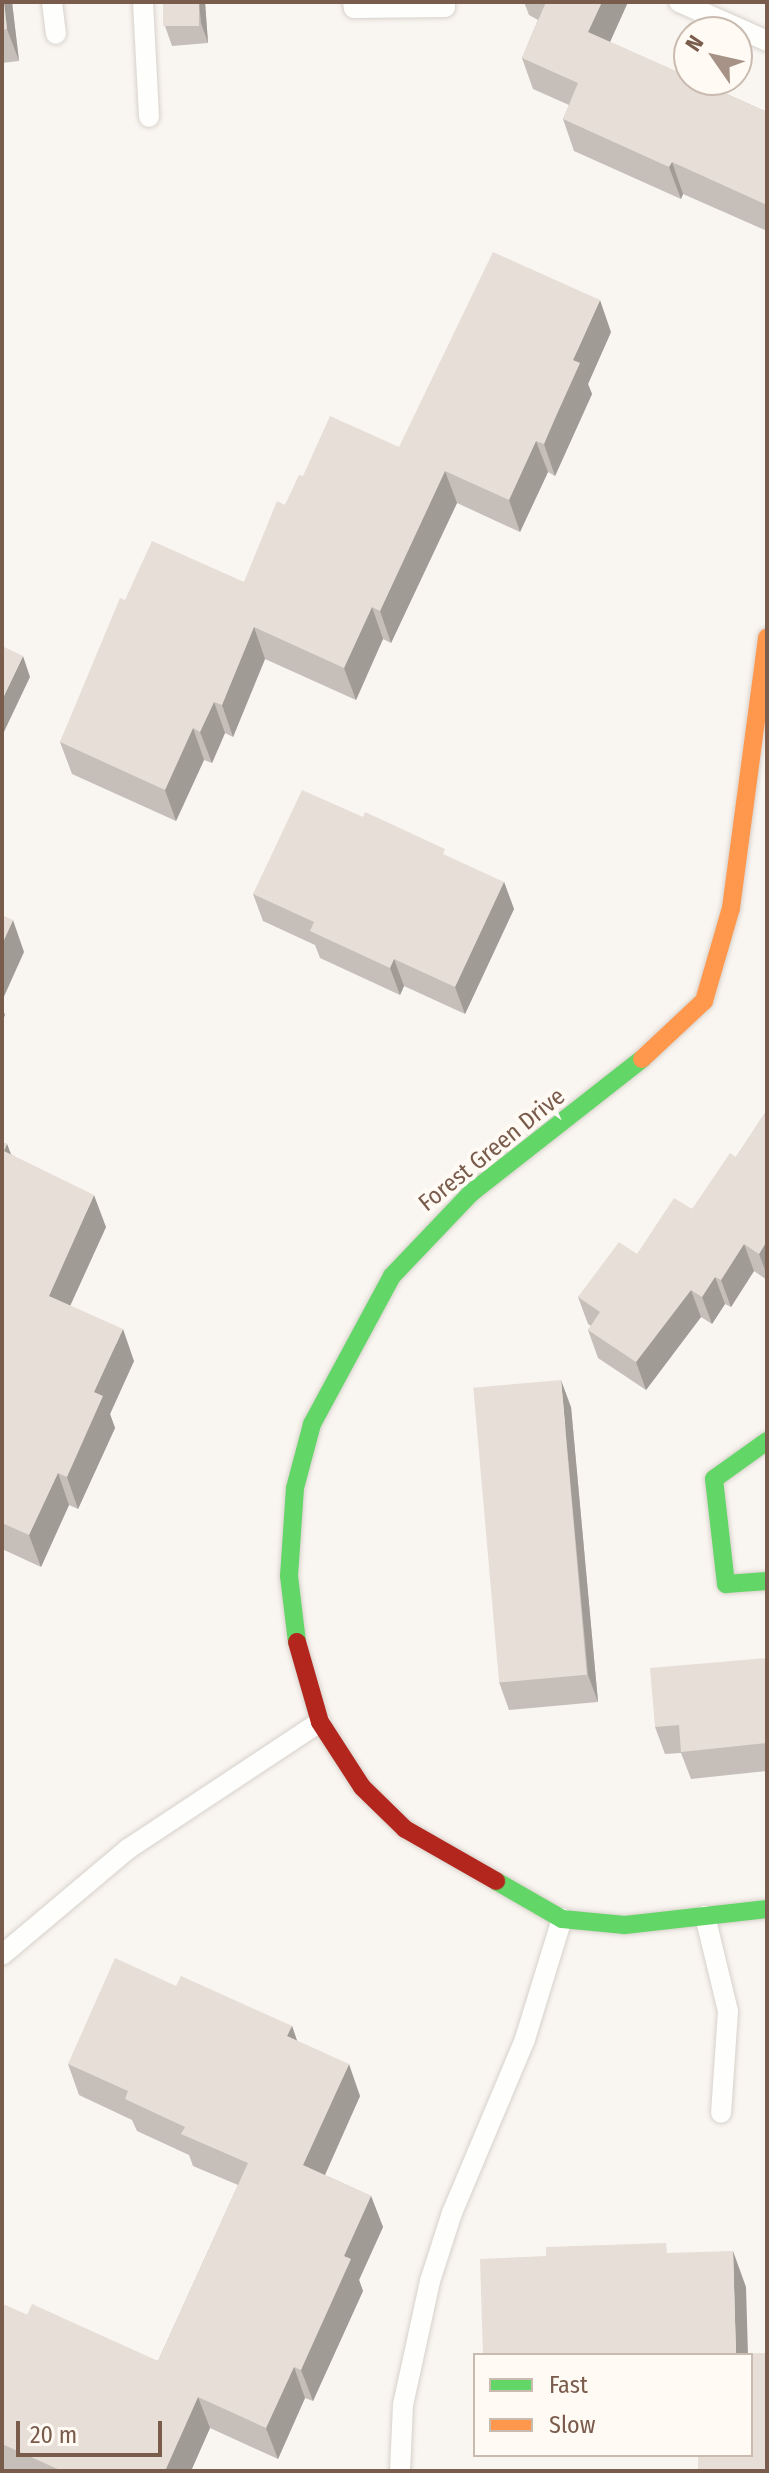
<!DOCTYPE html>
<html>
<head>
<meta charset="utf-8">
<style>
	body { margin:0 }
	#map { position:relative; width:769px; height:2473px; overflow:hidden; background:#f9f5f0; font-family:"Fira Sans Condensed",sans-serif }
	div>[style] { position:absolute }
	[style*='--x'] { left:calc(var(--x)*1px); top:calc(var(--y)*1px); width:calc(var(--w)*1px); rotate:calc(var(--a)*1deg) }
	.roads { filter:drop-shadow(0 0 2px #d7d1cb) drop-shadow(0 0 2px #d7d1cb) }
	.lane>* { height:20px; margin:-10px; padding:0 10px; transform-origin:10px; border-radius:10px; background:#fefefd }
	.fast>* { height:18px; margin:-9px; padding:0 9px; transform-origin:9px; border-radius:9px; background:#63d668 }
	.slow>* { height:18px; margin:-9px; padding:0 9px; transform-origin:9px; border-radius:9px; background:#ff974d }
	.jam>* { height:18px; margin:-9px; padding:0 9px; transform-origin:9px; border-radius:9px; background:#b3261e }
	.wall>* { inset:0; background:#c6bfb9 }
	.shaded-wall>* { inset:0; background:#a19b96 }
	.building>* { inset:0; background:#e6ded7; transform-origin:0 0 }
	span { translate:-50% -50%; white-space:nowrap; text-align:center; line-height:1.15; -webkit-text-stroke:8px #fffaf3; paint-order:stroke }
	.street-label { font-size:24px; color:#7a5c4d }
	.frame { position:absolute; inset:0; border:4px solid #7a5c4d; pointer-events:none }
	.legend { position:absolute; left:473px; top:2353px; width:280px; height:104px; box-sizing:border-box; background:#fffaf3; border:2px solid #cabbb1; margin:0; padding:10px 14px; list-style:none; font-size:24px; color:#7a5c4d }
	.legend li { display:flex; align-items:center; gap:16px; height:40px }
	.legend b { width:40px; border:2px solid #cabbb1 }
	.north { position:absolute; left:673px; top:16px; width:80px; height:80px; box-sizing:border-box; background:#fffaf3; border:2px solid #cabbb1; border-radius:50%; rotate:304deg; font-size:22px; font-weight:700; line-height:32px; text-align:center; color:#7a5c4d }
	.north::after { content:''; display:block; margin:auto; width:28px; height:36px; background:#a69286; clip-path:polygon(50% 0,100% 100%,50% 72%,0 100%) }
	.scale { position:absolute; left:16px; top:2421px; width:146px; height:36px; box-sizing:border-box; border:4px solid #7a5c4d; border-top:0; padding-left:10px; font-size:24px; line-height:28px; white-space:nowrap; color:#7a5c4d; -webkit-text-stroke:6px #fffaf3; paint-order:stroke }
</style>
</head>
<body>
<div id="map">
	<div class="roads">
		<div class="lane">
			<div style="--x:52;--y:2;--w:32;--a:83"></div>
			<div style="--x:143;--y:2;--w:115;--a:87"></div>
			<div style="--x:353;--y:2;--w:6;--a:81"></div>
			<div style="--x:354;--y:8;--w:91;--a:-0.6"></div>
			<div style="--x:445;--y:7;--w:5;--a:-101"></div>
			<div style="--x:679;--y:2;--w:96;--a:23.9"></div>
			<div style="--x:705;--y:1916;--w:98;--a:76.4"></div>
			<div style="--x:728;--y:2011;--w:102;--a:93.9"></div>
			<div style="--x:2;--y:1955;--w:165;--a:-40.1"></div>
			<div style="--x:128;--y:1849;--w:230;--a:-33.5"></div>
			<div style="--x:400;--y:2471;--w:66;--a:-87.4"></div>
			<div style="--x:403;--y:2405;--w:127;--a:-77.7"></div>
			<div style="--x:430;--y:2281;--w:71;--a:-72.1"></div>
			<div style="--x:452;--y:2213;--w:189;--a:-67.2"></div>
			<div style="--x:525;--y:2039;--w:126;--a:-72.9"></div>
		</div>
		<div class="fast">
			<div style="--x:767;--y:1441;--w:65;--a:144.4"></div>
			<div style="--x:714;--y:1479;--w:106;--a:83.5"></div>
			<div style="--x:726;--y:1584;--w:41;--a:-4.2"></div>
			<div style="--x:297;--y:1642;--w:66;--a:-96.9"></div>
			<div style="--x:289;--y:1576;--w:88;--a:-86.1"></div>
			<div style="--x:295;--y:1488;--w:66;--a:-75.1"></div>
			<div style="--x:312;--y:1424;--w:168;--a:-61.6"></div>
			<div style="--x:392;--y:1276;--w:115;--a:-46.4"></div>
			<div style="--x:471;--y:1193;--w:217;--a:-38.1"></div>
			<div style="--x:496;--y:1881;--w:76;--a:29.9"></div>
			<div style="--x:562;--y:1919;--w:63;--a:5.4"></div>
			<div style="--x:625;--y:1925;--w:143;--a:-6.4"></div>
		</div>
		<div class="slow">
			<div style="--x:642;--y:1059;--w:85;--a:-43.1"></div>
			<div style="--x:704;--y:1001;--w:97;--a:-73.8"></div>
			<div style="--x:731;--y:908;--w:273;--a:-82.4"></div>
		</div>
		<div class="jam">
			<div style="--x:297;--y:1642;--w:83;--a:74"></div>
			<div style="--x:320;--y:1722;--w:77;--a:57.1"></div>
			<div style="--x:362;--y:1787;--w:60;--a:44.3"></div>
			<div style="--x:405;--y:1829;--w:105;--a:29.7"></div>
		</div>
	</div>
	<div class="wall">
		<div style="clip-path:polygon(2px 2px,12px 2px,19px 61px,2px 63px)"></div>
		<div style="clip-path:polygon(205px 2px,208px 43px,172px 46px,165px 26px)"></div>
		<div style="clip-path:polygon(524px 2px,628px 2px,610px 42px,767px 112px,767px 231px,683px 194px,681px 199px,574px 151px,563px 119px,569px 105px,533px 89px,522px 58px,538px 20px,529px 15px)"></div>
		<div style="clip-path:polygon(611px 332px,588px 384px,592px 394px,555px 476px,548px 472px,520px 532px,457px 503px,391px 643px,383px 639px,356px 700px,265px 659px,233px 737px,225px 733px,212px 763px,204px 760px,176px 821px,72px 774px,60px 742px,125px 600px,244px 582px,285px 505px,303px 476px,399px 447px)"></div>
		<div style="clip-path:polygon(504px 882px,514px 909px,465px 1014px,404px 986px,400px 995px,320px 958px,315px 945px,263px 921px,253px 894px)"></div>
		<div style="clip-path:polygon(767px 1110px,767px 1280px,754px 1271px,731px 1307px,725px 1304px,712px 1324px,701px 1317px,646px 1390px,598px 1358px,588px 1330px,591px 1326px,588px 1324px,578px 1297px,637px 1254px,692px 1209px,736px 1157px)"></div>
		<div style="clip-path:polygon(2px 1142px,7px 1144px,11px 1154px,106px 1227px,70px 1306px,134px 1361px,110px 1414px,115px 1428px,78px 1509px,69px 1505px,41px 1567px,2px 1549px)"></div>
		<div style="clip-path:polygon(571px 1407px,598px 1702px,509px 1710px,499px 1682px)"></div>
		<div style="clip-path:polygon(767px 1658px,767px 1771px,691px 1779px,681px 1753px,665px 1754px,655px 1727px)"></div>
		<div style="clip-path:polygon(176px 1986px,292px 2026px,297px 2041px,360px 2096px,325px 2175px,371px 2196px,383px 2227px,359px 2280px,363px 2291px,313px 2401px,305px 2398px,278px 2459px,210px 2428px,191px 2471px,4px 2471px,2px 2470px,2px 2304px,27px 2315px,158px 2361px,238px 2185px,193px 2166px,189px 2155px,137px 2131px,132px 2120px,79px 2095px,68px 2064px)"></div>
	</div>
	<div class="shaded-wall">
		<div style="clip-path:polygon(4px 2px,12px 2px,19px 61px,7px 29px)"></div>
		<div style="clip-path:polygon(199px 2px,205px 2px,208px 43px,201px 23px)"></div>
		<div style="clip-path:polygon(602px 2px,628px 2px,600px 64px,588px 32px)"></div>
		<div style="clip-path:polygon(672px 162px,683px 194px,681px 199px,669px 167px)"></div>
		<div style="clip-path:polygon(600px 300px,611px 332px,588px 384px,592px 394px,555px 476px,544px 444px,573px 360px)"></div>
		<div style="clip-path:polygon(536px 441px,548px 472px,520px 532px,509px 500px)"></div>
		<div style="clip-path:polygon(445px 471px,457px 503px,391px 643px,380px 611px)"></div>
		<div style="clip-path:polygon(372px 607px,383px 639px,356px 700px,344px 668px)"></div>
		<div style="clip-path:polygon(254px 627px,265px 659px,233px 737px,222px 705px)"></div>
		<div style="clip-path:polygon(23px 656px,30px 677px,2px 736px,2px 700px)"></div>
		<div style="clip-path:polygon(214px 702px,225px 733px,212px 763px,200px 732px)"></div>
		<div style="clip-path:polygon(193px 728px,204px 760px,176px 821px,165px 790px)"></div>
		<div style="clip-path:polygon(504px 882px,514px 909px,465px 1014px,455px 987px)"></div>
		<div style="clip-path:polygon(13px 920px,24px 952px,2px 1001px,2px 944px)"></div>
		<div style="clip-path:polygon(394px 959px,404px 986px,400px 995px,390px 968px)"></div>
		<div style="clip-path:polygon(2px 1007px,5px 1015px,2px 1022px)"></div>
		<div style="clip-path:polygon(7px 1144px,19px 1176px,4px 1151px)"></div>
		<div style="clip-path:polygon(94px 1195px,106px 1227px,60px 1328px,49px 1296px)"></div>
		<div style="clip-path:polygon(767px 1241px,767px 1275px,759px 1254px)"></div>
		<div style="clip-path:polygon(744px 1244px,754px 1271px,731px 1307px,721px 1280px)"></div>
		<div style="clip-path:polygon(715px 1277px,725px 1304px,712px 1324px,702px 1297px)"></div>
		<div style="clip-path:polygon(691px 1290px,701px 1317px,646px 1390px,636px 1362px)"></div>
		<div style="clip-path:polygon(123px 1329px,134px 1361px,110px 1414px,115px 1428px,78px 1509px,67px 1477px,94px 1392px)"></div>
		<div style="clip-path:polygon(561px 1380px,571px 1407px,598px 1702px,588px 1675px)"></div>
		<div style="clip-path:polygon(58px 1473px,69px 1505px,41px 1567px,29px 1535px)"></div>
		<div style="clip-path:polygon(292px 2026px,303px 2058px,287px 2036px)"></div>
		<div style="clip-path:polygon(349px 2064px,360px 2096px,315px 2197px,303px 2165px)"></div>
		<div style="clip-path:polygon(371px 2196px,383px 2227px,359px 2280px,363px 2291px,313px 2401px,301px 2370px,344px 2256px)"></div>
		<div style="clip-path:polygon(733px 2251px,746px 2287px,748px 2355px,736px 2355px)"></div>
		<div style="clip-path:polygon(294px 2367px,305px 2398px,278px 2459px,266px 2428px)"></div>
		<div style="clip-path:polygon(198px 2397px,210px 2428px,191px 2471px,165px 2471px)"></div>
	</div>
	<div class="building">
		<div style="clip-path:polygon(2px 2px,4px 2px,7px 29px,2px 30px)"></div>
		<div style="left:163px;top:2px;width:36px;height:24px"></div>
		<div style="clip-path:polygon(546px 2px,602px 2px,588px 32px,689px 77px,689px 80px,695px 80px,767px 112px,767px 205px,672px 162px,669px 167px,563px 119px,578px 83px,522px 58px)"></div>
		<div style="clip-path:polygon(493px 252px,600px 300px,573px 360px,580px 363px,557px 414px,544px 444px,536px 441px,509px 500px,445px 471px,380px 611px,372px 607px,344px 668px,254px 627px,222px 705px,214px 702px,200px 732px,193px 728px,165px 790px,60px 742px,120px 598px,125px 600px,152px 541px,244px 582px,277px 501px,285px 505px,299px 475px,303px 476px,330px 416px,399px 447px)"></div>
		<div style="clip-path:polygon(2px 646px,23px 656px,2px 700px)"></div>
		<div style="clip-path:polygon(302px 790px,363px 817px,365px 812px,445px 849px,443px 854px,504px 882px,455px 987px,394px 959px,390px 968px,310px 931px,314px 922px,253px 894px)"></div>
		<div style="clip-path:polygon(2px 915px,13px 920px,2px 944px)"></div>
		<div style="clip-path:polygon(767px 1110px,767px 1241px,759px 1254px,744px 1244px,721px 1280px,715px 1277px,702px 1297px,691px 1290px,636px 1362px,588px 1330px,600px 1312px,578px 1297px,619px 1242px,637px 1254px,674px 1198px,692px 1209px,730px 1153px,736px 1157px)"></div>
		<div style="clip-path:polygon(2px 1142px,7px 1144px,4px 1151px,94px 1195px,49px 1296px,123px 1329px,94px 1392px,103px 1396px,67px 1477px,58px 1473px,29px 1535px,2px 1523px)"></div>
		<div style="left:561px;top:1380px;width:296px;height:88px;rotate:85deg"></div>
		<div style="clip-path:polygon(767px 1658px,767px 1743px,681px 1752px,679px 1725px,655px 1727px,650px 1668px)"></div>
		<div style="clip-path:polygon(115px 1958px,176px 1986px,181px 1976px,292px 2026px,287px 2036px,349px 2064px,303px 2165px,371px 2196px,344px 2256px,351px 2259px,301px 2370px,294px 2367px,266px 2428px,198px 2397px,165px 2471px,62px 2471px,2px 2444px,2px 2304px,27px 2315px,32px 2304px,158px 2361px,248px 2163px,181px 2134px,185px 2127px,125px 2099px,128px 2091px,68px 2064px)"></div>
		<div style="clip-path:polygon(666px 2243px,667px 2253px,733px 2251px,736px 2354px,767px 2353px,767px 2471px,698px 2471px,698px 2455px,751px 2455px,751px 2355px,483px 2355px,480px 2259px,546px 2256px,546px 2247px)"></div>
	</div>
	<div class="street-label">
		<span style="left:492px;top:1150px;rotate:-39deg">Forest Green Drive</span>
	</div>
	<div class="frame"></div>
	<ul class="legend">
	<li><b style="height:10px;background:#63d668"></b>Fast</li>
	<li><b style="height:10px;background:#ff974d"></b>Slow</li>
	</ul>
	<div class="north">N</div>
	<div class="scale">20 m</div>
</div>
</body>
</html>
